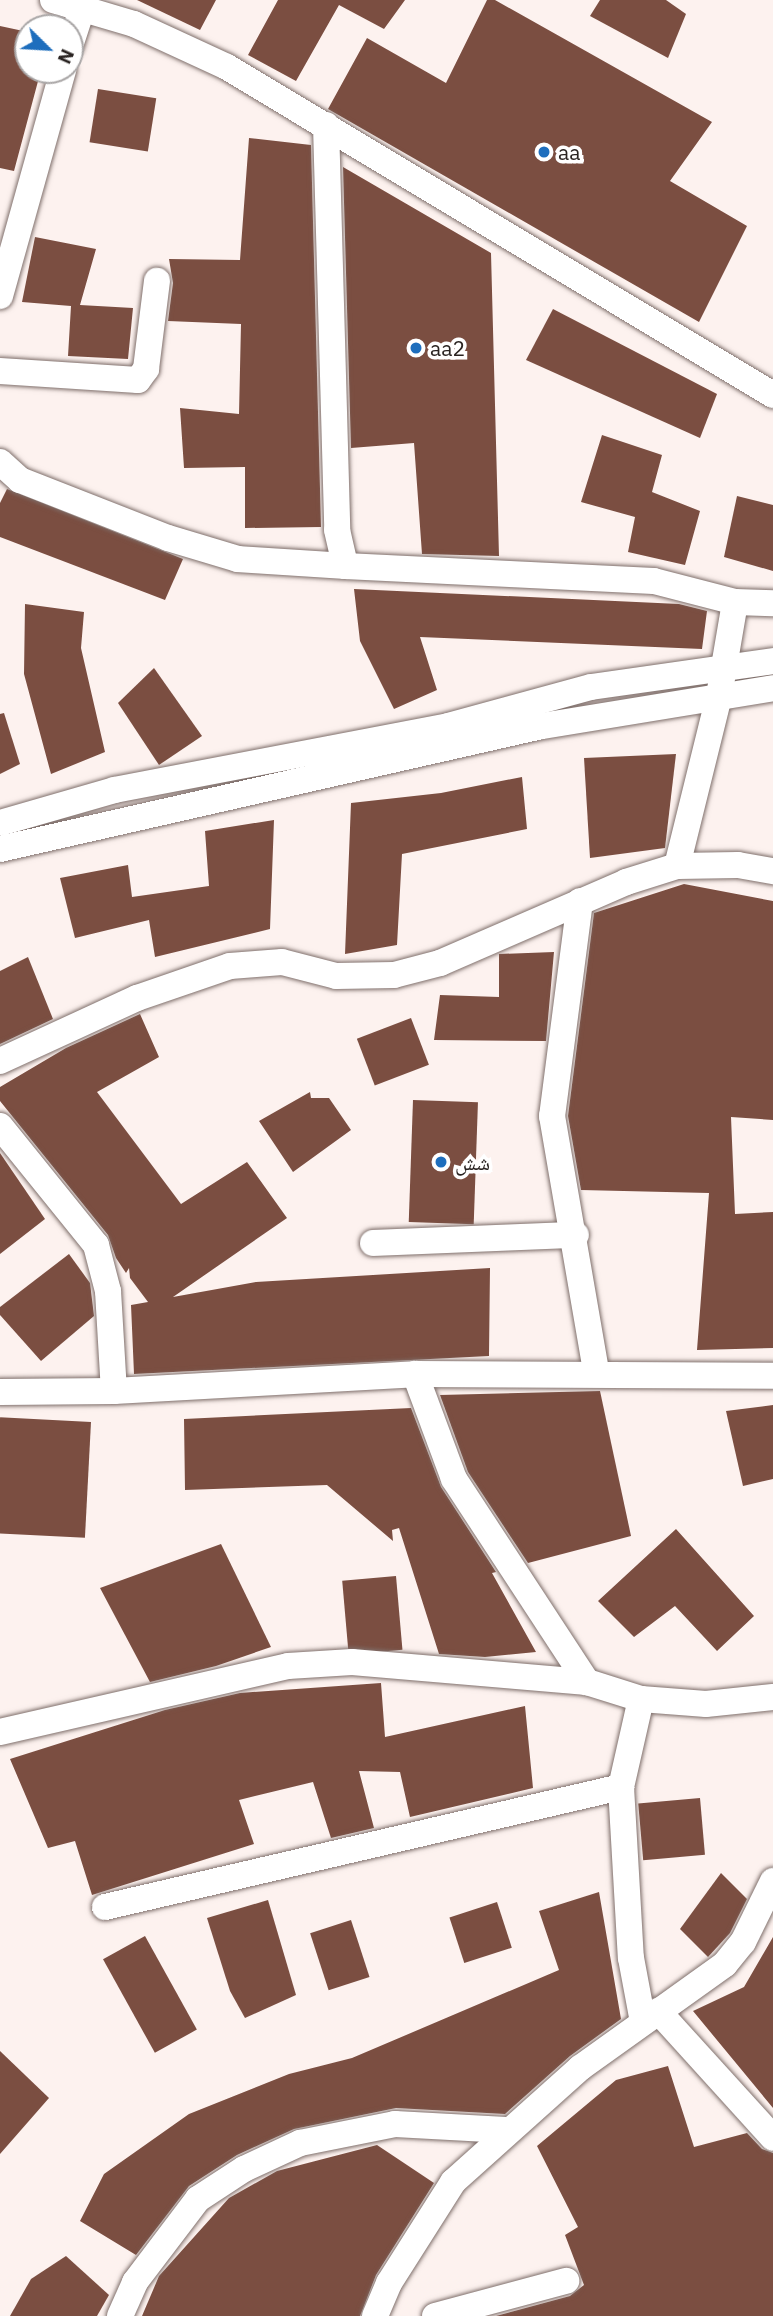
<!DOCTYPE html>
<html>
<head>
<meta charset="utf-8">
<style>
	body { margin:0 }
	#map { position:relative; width:773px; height:2316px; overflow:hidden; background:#fdf2ef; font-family:"IBM Plex Sans","Noto Naskh Arabic",sans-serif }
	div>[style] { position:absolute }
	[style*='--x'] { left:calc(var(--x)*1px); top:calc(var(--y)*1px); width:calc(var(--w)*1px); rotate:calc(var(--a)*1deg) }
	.building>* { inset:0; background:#7b4e41; transform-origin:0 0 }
	.roads { filter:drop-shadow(0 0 2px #7f6f6b) drop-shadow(0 0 2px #7f6f6b) }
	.minor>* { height:26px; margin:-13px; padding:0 13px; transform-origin:13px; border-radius:13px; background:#fff }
	.dots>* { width:19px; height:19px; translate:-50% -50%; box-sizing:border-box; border:4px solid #fff; border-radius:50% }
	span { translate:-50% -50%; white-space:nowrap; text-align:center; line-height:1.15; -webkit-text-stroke:7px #fff; paint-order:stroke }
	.poi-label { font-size:21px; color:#2a2422 }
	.left { translate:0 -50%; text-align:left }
	.north { position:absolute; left:14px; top:14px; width:70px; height:70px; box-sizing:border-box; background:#fff; border:2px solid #aaa7a7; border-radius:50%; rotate:114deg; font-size:19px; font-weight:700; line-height:28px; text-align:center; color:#2a2422 }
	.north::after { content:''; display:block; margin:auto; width:24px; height:32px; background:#1e6ebd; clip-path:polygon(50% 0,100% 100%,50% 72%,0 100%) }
</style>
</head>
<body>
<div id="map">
	<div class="building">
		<div style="clip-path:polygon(137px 0,216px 0,200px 30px)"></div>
		<div style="clip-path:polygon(278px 0,405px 0,384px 29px,339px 5px,296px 81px,248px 55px)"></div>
		<div style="clip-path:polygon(487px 0,495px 0,712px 122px,670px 181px,747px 226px,699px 322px,328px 109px,367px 38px,446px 83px)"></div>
		<div style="clip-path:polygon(600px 0,666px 0,686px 14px,668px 58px,590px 16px)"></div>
		<div style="clip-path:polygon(0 26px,28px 32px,28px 70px,41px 70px,14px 171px,0 168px)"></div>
		<div style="left:98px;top:89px;width:59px;height:54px;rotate:9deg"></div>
		<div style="clip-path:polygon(249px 138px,311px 145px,321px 527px,245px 528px,245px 467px,184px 468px,180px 408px,239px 414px,241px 324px,168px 321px,173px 283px,169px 259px,240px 260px)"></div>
		<div style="clip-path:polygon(343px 167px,491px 253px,499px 556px,422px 554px,414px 443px,351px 448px)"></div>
		<div style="clip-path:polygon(35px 237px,96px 249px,80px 305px,133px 308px,128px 359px,68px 356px,71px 306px,22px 302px)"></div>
		<div style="clip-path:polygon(553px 309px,717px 394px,700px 438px,526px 360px)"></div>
		<div style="clip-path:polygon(602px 435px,662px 455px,652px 492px,700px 511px,685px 565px,628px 552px,635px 517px,581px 502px)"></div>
		<div style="clip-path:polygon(7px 489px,183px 559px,165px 600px,0 537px,0 503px)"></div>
		<div style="clip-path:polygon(737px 496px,773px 505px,773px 571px,724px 557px)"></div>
		<div style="clip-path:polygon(354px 589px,679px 604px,707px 611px,702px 649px,420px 637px,437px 690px,394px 709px,360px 641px)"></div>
		<div style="clip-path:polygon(25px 604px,84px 612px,81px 648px,105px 752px,51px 774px,24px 674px)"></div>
		<div style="clip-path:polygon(154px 668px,202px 736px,159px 765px,118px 703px)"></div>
		<div style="clip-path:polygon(4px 713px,20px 764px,0 774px,0 714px)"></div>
		<div style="clip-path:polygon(676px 754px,665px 848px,590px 858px,584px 758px)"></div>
		<div style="clip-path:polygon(522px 777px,527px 829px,402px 854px,397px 945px,345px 954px,351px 803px,441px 793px)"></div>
		<div style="clip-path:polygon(274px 820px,270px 929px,155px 957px,149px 920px,75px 938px,60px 878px,128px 865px,132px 897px,209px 886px,205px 831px)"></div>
		<div style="clip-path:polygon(684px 884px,773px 901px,773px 1120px,731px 1117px,735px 1214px,773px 1212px,773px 1348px,697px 1350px,709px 1193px,581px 1190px,568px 1116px,594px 913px)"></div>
		<div style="clip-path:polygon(554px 952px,546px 1041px,434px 1040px,440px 995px,499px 997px,499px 954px)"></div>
		<div style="clip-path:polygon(28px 957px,53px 1019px,0 1044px,0 971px)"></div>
		<div style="clip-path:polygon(140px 1014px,159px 1057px,97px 1092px,181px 1204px,247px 1162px,287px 1218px,173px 1297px,256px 1282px,490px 1268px,489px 1356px,134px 1374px,131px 1305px,148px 1302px,130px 1278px,129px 1268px,126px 1273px,116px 1258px,108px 1235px,0 1101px,0 1087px,66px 1048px)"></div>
		<div style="left:411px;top:1018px;width:50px;height:58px;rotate:69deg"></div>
		<div style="clip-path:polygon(310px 1092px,311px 1098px,329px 1098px,351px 1130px,293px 1172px,259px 1121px)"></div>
		<div style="left:413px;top:1100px;width:65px;height:122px;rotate:2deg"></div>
		<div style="clip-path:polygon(0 1153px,45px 1219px,0 1254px)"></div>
		<div style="clip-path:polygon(69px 1254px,90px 1283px,94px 1316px,41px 1361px,0 1315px,0 1307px)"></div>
		<div style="clip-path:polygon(600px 1391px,631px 1536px,528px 1563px,468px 1472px,440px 1395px)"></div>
		<div style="clip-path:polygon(773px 1405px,773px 1479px,743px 1486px,726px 1411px)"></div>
		<div style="clip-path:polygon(411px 1408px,441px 1487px,496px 1572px,492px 1573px,536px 1652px,485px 1657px,439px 1654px,399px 1528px,392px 1530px,393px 1541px,327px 1485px,185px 1490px,184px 1419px)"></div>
		<div style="left:91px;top:1422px;width:116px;height:91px;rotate:93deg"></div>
		<div style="clip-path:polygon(676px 1529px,754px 1616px,717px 1651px,675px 1606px,634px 1637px,598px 1601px)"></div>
		<div style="clip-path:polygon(221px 1544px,271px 1647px,216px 1666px,150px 1682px,100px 1588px)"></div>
		<div style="left:396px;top:1576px;width:74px;height:54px;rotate:85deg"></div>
		<div style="clip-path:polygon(381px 1683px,385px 1737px,525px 1706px,533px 1788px,410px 1817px,400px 1772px,359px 1771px,374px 1828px,331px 1838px,313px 1782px,239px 1800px,254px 1844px,92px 1895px,75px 1841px,48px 1848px,10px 1759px,165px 1710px,240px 1693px)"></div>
		<div style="left:700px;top:1798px;width:57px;height:62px;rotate:85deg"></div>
		<div style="clip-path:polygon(721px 1873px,747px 1899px,730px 1933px,708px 1957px,680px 1929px)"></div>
		<div style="clip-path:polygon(599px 1892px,621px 2019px,570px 2056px,505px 2114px,396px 2108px,294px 2129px,237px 2155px,189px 2186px,136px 2255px,80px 2221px,104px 2174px,189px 2114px,289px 2074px,352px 2058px,559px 1970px,539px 1911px)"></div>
		<div style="clip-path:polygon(268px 1900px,296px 1995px,245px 2018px,230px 1991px,207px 1918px)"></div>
		<div style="left:497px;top:1902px;width:48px;height:50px;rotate:72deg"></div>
		<div style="left:351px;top:1920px;width:60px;height:43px;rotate:72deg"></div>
		<div style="left:145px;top:1936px;width:107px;height:48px;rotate:61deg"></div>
		<div style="clip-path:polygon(773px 1937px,773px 2108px,693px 2011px,744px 1987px)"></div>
		<div style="clip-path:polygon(0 2051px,49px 2098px,0 2154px)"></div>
		<div style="clip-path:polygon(668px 2066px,694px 2147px,747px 2133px,762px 2149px,773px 2153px,773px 2316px,496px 2316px,570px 2296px,584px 2285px,565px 2235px,578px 2227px,537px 2146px,616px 2080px)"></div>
		<div style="clip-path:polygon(377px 2145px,434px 2183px,376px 2275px,360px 2316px,142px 2316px,159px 2276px,229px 2198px,277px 2171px)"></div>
		<div style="clip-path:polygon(66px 2256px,109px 2295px,97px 2316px,10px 2316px,31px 2279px)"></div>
	</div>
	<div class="roads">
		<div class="minor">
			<div style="--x:53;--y:0;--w:84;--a:16.5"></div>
			<div style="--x:134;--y:24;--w:102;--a:24.8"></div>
			<div style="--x:227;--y:67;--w:637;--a:30.99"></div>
			<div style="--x:70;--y:46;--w:40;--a:-72"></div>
			<div style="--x:326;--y:125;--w:405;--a:88.4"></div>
			<div style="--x:337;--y:530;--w:37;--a:77"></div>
			<div style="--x:345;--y:566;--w:309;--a:2.8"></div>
			<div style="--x:654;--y:581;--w:84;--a:14.5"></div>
			<div style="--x:735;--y:602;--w:38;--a:2"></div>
			<div style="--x:0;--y:296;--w:235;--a:-74.4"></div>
			<div style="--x:0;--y:371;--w:138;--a:3.7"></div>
			<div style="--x:138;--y:380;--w:14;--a:-54"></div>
			<div style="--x:146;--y:369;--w:89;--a:-82.9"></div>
			<div style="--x:0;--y:462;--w:27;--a:42"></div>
			<div style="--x:20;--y:480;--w:159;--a:21.4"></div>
			<div style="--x:168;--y:538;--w:73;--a:16.7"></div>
			<div style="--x:238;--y:559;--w:107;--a:3.7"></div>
			<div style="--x:0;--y:823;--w:119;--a:-16.1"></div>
			<div style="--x:114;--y:790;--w:340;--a:-10.8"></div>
			<div style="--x:448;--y:726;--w:148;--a:-15.3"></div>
			<div style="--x:591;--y:687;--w:184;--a:-8.1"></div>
			<div style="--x:0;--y:849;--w:556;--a:-12.79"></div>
			<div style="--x:542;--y:726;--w:234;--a:-9.3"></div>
			<div style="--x:677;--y:866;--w:175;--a:-76.1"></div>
			<div style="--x:719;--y:696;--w:95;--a:-80.3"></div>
			<div style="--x:580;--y:901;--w:217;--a:97.4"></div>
			<div style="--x:552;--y:1116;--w:260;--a:80.2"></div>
			<div style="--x:0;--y:1061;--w:151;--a:-24.7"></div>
			<div style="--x:137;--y:998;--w:98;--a:-19"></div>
			<div style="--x:230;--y:966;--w:52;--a:-4.4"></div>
			<div style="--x:282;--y:962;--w:56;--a:14.5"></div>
			<div style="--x:336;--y:976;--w:58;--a:-1"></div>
			<div style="--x:394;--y:975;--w:48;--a:-14.6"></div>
			<div style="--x:440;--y:963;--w:203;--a:-23.5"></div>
			<div style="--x:626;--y:882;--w:53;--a:-17.4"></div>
			<div style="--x:677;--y:866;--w:61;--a:-0.9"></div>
			<div style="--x:738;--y:865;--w:36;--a:10"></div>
			<div style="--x:0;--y:1126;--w:153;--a:51.1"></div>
			<div style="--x:96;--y:1245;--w:48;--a:75.4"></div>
			<div style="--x:108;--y:1291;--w:100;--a:86.6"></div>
			<div style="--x:373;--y:1243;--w:203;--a:-2.3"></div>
			<div style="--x:415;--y:1374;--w:112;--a:69.6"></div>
			<div style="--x:454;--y:1479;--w:243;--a:56.8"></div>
			<div style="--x:0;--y:1392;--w:114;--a:-0.5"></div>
			<div style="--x:114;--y:1391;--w:301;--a:-3.2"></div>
			<div style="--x:415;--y:1374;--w:358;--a:0.3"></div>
			<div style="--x:641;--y:1699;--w:90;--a:102.8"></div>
			<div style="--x:621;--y:1787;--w:171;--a:86.7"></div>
			<div style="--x:631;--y:1958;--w:65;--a:79.4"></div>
			<div style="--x:0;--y:1732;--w:295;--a:-12.9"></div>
			<div style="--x:288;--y:1666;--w:64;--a:-3.6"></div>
			<div style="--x:352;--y:1662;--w:236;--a:4.9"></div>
			<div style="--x:587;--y:1682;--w:57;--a:17.5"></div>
			<div style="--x:641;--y:1699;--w:65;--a:4.4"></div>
			<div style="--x:706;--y:1704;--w:67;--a:-6"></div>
			<div style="--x:105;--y:1907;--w:530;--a:-13.09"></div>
			<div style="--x:658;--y:2011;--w:171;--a:47.8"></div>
			<div style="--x:120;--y:2316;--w:37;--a:-66"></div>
			<div style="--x:135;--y:2282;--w:104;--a:-52.8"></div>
			<div style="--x:198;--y:2199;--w:55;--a:-33.1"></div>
			<div style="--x:244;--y:2169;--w:62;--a:-24.9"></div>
			<div style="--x:300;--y:2143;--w:97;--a:-11.3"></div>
			<div style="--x:395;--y:2124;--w:111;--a:3.1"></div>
			<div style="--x:375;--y:2316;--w:36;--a:-67"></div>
			<div style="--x:389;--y:2283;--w:120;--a:-57.6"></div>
			<div style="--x:453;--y:2182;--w:171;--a:-41.9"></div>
			<div style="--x:580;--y:2068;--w:178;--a:-35.6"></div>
			<div style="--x:725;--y:1964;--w:28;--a:-51"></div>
			<div style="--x:743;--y:1942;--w:68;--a:-63.8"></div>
			<div style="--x:435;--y:2316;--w:136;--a:-15"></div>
		</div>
	</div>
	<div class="dots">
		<div style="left:544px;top:152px;background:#1e6ebd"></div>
		<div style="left:416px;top:348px;background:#1e6ebd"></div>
		<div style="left:441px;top:1162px;background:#1e6ebd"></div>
	</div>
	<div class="poi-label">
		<span class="left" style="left:558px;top:152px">aa</span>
		<span class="left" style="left:430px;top:348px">aa2</span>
		<span class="left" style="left:455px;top:1162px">شش</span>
	</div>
	<div class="north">N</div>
</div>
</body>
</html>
